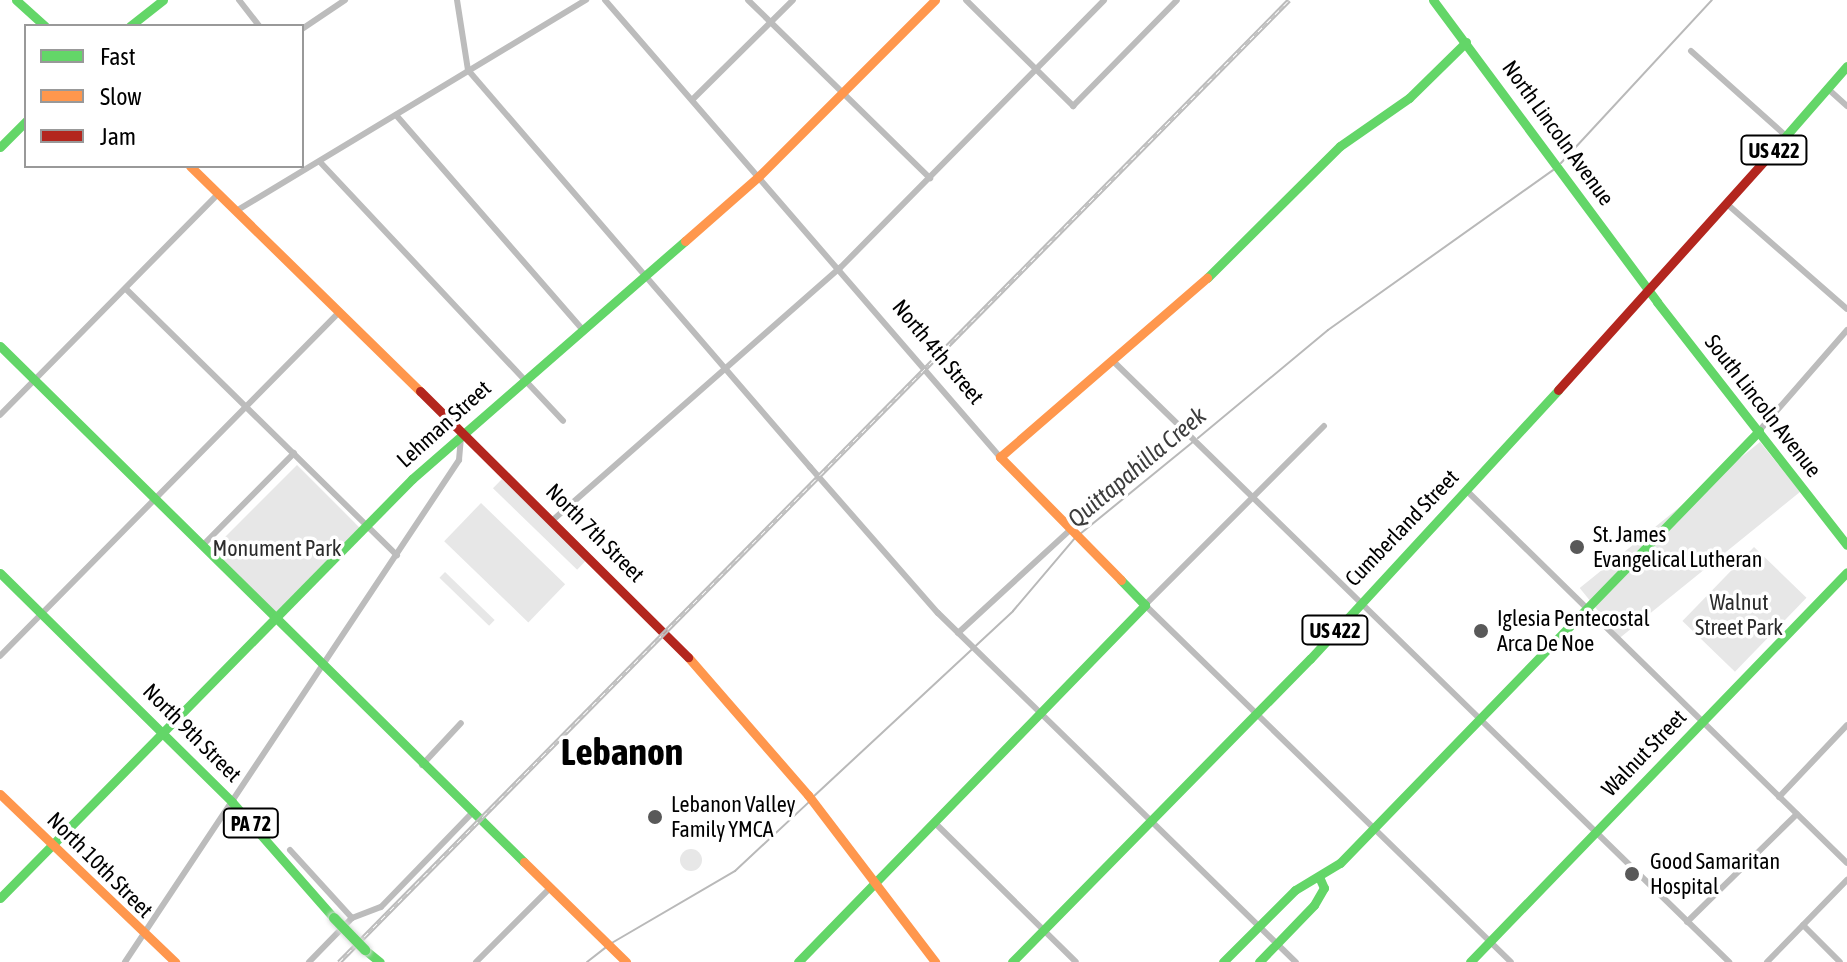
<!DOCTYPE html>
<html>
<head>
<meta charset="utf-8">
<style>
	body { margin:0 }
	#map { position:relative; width:1847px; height:962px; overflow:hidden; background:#fff; font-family:"Asap Condensed",sans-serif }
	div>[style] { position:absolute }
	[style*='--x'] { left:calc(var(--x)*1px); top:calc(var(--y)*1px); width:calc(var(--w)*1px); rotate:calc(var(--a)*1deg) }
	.green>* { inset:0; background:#e7e7e7; transform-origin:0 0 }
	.round { border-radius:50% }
	.stream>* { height:2px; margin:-1px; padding:0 1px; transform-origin:1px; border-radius:1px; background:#b9b9b9 }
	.street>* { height:6px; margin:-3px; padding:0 3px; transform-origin:3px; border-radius:3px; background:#bcbcbc }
	.fast>* { height:9px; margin:-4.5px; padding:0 4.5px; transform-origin:4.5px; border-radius:4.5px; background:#63d668 }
	.slow>* { height:9px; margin:-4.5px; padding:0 4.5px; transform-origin:4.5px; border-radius:4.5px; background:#ff974d }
	.jam>* { height:9px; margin:-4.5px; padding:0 4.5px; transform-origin:4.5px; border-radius:4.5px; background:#b3261e }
	.rail>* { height:5px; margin-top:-2.5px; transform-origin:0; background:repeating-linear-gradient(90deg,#fff 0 6px,#bcbcbc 0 12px); box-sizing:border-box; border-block:2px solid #bcbcbc }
	.bridges { filter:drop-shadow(0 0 2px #dbdbdb) drop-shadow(0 0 2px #dbdbdb) }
	.fast-bridge>* { height:10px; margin:-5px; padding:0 5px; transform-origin:5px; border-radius:5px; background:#63d668 }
	.dots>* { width:22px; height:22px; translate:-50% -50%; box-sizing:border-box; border:4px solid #fff; border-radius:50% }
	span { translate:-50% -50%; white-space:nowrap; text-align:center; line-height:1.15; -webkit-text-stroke:7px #fff; paint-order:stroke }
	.shield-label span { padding:2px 6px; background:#fff; border:2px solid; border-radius:6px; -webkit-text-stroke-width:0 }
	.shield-label { font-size:20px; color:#000; font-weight:700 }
	.street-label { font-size:22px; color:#000 }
	.poi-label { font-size:22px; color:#000 }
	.left { translate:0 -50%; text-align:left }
	.park-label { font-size:22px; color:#2b2b2b }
	.water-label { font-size:24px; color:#3c3c3c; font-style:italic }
	.town-label { font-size:38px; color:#000; font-weight:700 }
	.legend { position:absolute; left:24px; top:24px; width:280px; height:144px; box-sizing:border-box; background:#fff; border:2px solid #999; margin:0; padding:10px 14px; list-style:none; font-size:24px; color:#000 }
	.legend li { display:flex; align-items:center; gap:16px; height:40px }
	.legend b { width:40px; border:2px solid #999 }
</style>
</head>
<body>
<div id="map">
	<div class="green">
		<div style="left:1760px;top:442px;width:64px;height:232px;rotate:51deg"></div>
		<div style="left:297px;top:465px;width:90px;height:119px;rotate:45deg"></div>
		<div style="left:502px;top:479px;width:117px;height:13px;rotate:44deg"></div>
		<div style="left:481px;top:503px;width:117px;height:53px;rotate:44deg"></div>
		<div style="left:1754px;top:547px;width:73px;height:103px;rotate:44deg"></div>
		<div style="left:445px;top:572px;width:69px;height:8px;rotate:44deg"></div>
		<div class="round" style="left:680px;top:849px;width:22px;height:22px"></div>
	</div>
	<div class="stream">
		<div style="--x:1561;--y:163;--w:222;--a:-47.2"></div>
		<div style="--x:1198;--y:438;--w:169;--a:-39.7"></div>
		<div style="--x:1328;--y:330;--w:276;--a:-35.4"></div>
		<div style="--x:1080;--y:534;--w:146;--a:-39.2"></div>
		<div style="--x:813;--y:797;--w:273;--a:-42.9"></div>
		<div style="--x:1013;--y:611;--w:96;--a:-49.7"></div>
		<div style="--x:610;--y:944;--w:145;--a:-30.3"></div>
		<div style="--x:735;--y:871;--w:101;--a:-43"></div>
		<div style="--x:587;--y:962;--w:23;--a:-38"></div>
	</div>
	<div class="street">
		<div style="--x:239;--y:0;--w:33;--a:52"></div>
		<div style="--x:457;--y:0;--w:71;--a:81.1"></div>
		<div style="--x:468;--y:70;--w:524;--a:49.26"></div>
		<div style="--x:810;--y:467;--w:194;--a:48.8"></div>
		<div style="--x:938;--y:613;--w:500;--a:44.3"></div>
		<div style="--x:605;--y:0;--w:604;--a:49.16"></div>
		<div style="--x:748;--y:0;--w:255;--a:44.4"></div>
		<div style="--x:966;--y:0;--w:151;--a:44.7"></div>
		<div style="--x:1073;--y:106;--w:148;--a:-45.5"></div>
		<div style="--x:302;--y:29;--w:52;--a:-34"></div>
		<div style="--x:1691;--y:51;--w:127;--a:41.8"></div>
		<div style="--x:1827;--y:88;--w:27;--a:42"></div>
		<div style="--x:692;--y:100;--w:142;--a:-44.7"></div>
		<div style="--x:396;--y:115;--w:284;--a:49"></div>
		<div style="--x:320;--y:162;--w:355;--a:46.8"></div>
		<div style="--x:1727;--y:204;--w:159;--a:41.2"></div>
		<div style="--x:236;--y:211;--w:409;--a:-31.1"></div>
		<div style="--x:126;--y:289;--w:380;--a:44.5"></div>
		<div style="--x:1113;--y:361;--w:861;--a:44.29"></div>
		<div style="--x:0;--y:415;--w:310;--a:-45.4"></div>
		<div style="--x:1324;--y:426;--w:253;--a:135"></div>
		<div style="--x:1145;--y:605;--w:511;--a:44.29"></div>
		<div style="--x:1759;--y:431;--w:134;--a:-48.9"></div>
		<div style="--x:1466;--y:490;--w:533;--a:44.39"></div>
		<div style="--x:554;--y:519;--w:381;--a:-41.3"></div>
		<div style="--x:840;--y:268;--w:376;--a:-45.4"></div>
		<div style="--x:204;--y:544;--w:128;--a:-45.3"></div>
		<div style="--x:958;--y:633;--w:152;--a:-42.6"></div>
		<div style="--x:0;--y:656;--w:482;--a:-45.4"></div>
		<div style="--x:422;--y:765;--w:57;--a:-47.1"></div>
		<div style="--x:1779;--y:797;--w:99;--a:-46.6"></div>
		<div style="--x:934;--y:822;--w:199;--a:44.6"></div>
		<div style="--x:290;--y:850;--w:92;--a:47.6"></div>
		<div style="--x:1687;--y:922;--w:154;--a:-44.5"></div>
		<div style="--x:1803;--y:925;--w:52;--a:45"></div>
		<div style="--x:125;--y:962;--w:603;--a:-56.36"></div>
		<div style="--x:459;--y:460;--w:25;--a:-85"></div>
		<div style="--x:309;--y:962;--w:62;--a:-45.7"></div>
		<div style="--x:352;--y:918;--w:31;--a:-21"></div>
		<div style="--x:381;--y:907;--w:131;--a:-45.9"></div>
		<div style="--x:476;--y:962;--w:106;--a:-45"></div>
		<div style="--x:1767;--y:962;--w:115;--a:-45.7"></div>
	</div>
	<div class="fast">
		<div style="--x:16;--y:0;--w:39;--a:42"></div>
		<div style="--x:1433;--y:0;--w:376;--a:53.4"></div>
		<div style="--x:1657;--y:302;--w:308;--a:52"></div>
		<div style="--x:130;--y:26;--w:42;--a:-38.2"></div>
		<div style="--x:0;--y:147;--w:37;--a:-45"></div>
		<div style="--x:1764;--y:161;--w:126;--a:-48.9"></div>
		<div style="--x:1207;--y:278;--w:187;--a:-44.8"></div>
		<div style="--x:1340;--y:146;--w:84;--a:-34.8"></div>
		<div style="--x:1409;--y:98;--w:80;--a:-44.5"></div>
		<div style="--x:0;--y:346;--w:735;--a:44.56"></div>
		<div style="--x:0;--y:573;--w:326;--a:44.6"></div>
		<div style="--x:232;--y:802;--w:154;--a:48.7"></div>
		<div style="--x:0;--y:898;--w:588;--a:-45.48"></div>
		<div style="--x:412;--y:479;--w:362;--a:-41.1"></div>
		<div style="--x:365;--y:950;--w:19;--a:39"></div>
		<div style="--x:798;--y:962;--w:498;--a:-45.8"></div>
		<div style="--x:1145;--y:605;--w:35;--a:-134"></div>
		<div style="--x:1012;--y:962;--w:425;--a:-45.5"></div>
		<div style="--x:1310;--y:659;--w:366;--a:-47.3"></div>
		<div style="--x:1223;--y:962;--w:102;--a:-45"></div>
		<div style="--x:1295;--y:890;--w:52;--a:-31"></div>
		<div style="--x:1340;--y:863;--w:602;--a:-45.88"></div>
		<div style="--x:1259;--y:962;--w:79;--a:-46"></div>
		<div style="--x:1314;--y:905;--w:20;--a:-60"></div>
		<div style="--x:1324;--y:888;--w:10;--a:-114"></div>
		<div style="--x:1470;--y:962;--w:542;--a:-45.97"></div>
	</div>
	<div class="slow">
		<div style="--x:190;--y:166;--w:322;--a:44.4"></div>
		<div style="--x:685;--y:241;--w:98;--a:-41.3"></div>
		<div style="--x:759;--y:176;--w:249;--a:-45"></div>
		<div style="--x:1121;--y:580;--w:173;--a:-134.5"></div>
		<div style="--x:1000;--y:457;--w:274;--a:-40.9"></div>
		<div style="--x:688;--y:657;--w:183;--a:49"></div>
		<div style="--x:808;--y:795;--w:210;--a:52.7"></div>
		<div style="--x:0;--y:794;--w:243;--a:43.8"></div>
		<div style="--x:524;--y:862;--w:143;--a:44.4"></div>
	</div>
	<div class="jam">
		<div style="--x:1558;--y:390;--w:308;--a:-48"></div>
		<div style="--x:420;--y:391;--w:378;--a:44.8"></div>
	</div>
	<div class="rail">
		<div style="--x:339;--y:962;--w:1352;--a:-45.36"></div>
	</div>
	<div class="bridges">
		<div class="fast-bridge">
			<div style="--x:334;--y:918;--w:45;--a:45.9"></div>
		</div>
	</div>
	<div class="dots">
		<div style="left:1577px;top:547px;background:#595959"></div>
		<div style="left:1481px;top:631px;background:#595959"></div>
		<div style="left:655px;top:817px;background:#595959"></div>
		<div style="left:1632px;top:874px;background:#595959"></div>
	</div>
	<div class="shield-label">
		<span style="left:1774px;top:150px">US 422</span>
		<span style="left:1335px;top:630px">US 422</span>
		<span style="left:251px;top:823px">PA 72</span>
	</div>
	<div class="street-label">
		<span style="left:1558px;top:133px;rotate:54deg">North Lincoln Avenue</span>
		<span style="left:938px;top:352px;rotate:50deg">North 4th Street</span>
		<span style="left:1763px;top:406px;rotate:52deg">South Lincoln Avenue</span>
		<span style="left:444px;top:424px;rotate:-42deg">Lehman Street</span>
		<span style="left:1402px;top:528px;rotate:-46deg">Cumberland Street</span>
		<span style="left:595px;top:533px;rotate:45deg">North 7th Street</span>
		<span style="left:192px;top:733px;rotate:45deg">North 9th Street</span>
		<span style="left:1644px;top:753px;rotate:-46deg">Walnut Street</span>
		<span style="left:100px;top:865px;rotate:45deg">North 10th Street</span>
	</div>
	<div class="poi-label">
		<span class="left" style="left:1593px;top:547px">St. James<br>Evangelical Lutheran</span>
		<span class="left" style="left:1497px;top:631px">Iglesia Pentecostal<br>Arca De Noe</span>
		<span class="left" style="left:671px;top:817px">Lebanon Valley<br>Family YMCA</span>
		<span class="left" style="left:1650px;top:874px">Good Samaritan<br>Hospital</span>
	</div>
	<div class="park-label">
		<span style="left:277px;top:549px">Monument Park</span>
		<span style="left:1739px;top:615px">Walnut<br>Street Park</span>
	</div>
	<div class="water-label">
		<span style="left:1137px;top:467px;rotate:-40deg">Quittapahilla Creek</span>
	</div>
	<div class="town-label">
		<span style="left:622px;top:752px">Lebanon</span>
	</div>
	<ul class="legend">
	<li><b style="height:10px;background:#63d668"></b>Fast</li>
	<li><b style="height:10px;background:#ff974d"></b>Slow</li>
	<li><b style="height:10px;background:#b3261e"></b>Jam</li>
	</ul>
</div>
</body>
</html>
